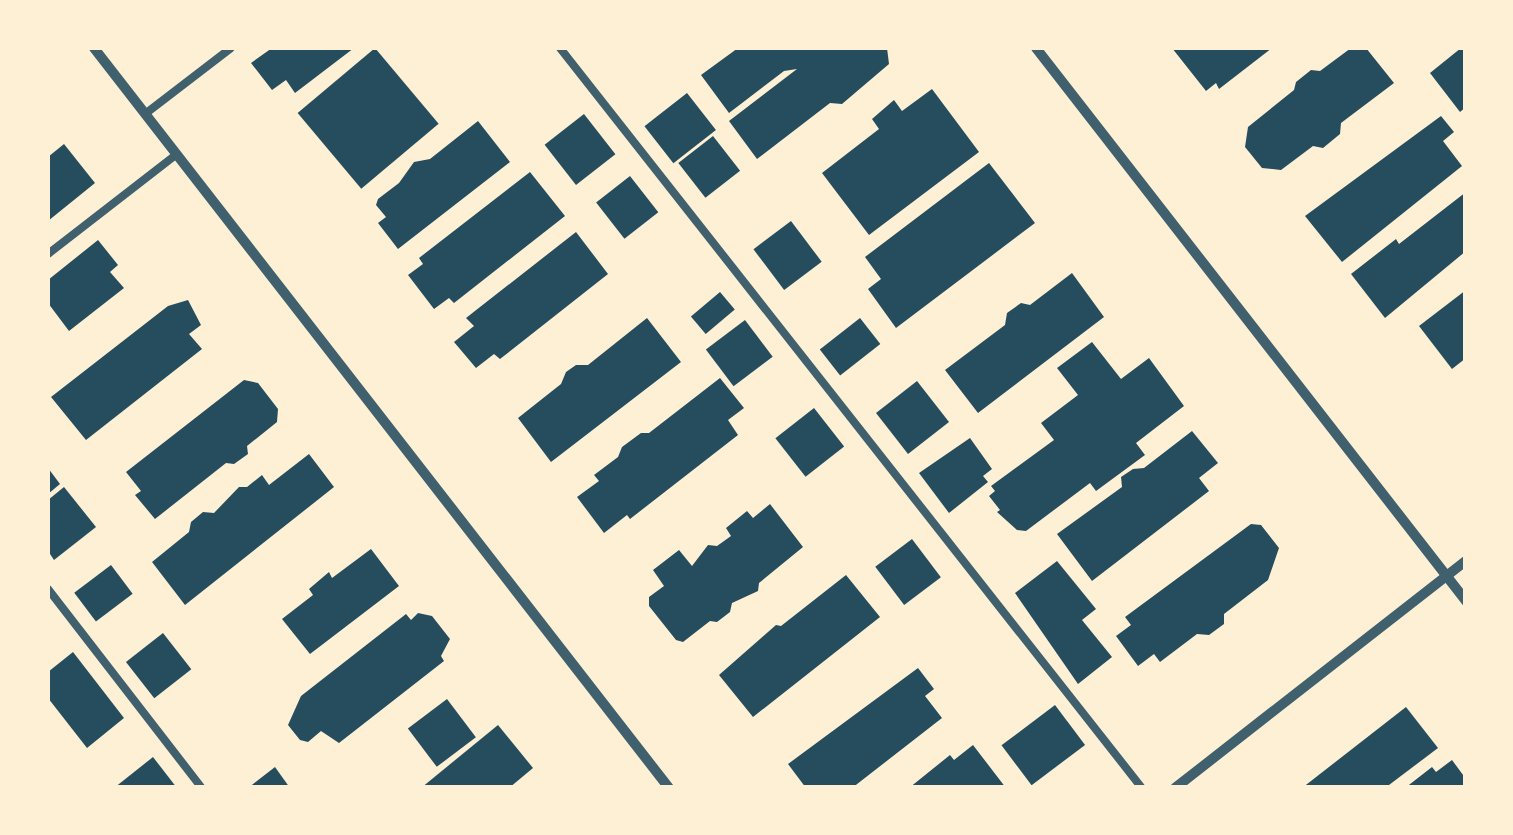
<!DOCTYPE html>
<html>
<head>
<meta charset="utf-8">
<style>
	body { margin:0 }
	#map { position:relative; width:1513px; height:835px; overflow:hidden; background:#fdf0d5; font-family:"DejaVu Sans",sans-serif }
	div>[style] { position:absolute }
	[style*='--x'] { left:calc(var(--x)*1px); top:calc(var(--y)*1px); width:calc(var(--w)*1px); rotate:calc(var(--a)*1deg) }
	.building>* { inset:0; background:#264d5e; transform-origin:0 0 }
	.service>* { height:8px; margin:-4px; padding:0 4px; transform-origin:4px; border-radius:4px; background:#3f606c }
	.minor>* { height:10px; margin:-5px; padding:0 5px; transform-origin:5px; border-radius:5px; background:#3f606c }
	span { translate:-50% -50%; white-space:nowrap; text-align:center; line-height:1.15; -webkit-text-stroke:10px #fdf0d5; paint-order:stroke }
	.frame { position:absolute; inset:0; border:50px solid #fdf0d5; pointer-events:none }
</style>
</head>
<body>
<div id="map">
	<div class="building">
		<div style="clip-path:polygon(272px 48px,354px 48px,295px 93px,286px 80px,272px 90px,251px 63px)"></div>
		<div style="left:375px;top:48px;width:99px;height:101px;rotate:50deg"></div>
		<div style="clip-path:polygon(738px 48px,887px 48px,889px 64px,842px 104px,830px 103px,757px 159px,729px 121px,797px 69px,784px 71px,729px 113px,701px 75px)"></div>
		<div style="clip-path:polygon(1172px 48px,1272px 48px,1219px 89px,1216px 83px,1206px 91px)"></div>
		<div style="clip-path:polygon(1351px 48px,1366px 48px,1394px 83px,1341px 123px,1340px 134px,1323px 148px,1313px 146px,1281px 170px,1262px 168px,1245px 147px,1248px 127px,1294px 90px,1296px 82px,1311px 70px,1320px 71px)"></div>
		<div style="clip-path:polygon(1461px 48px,1466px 48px,1466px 107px,1460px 112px,1430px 73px)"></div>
		<div style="clip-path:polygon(932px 89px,979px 152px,869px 235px,822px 173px,879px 129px,872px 119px,894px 100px,902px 111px)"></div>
		<div style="left:687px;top:93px;width:47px;height:54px;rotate:52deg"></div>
		<div style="left:584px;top:114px;width:51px;height:50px;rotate:52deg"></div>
		<div style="clip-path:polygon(1441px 116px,1454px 132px,1443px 141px,1462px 166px,1342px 262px,1305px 216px)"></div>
		<div style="clip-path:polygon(478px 121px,510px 162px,398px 249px,378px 223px,386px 217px,376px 205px,378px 199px,399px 183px,414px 162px,430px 159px)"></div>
		<div style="left:713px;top:136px;width:44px;height:44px;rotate:52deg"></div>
		<div style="clip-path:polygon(64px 144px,95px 183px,48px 221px,48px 157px)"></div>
		<div style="clip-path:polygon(989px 163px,1035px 223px,896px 328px,868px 289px,881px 279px,865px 257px)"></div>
		<div style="clip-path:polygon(530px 172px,565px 216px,454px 303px,449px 298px,434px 309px,408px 275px,423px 264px,419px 258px)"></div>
		<div style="left:630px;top:176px;width:46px;height:43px;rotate:52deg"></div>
		<div style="clip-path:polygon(1466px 192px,1466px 251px,1385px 318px,1351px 274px,1396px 239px,1399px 244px)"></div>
		<div style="left:791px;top:221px;width:51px;height:47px;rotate:53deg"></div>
		<div style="clip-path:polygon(576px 232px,608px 274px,500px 359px,494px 354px,476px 368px,454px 342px,474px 326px,466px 318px)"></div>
		<div style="clip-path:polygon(98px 240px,118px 265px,110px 272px,124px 288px,69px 331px,48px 303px,48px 280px)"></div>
		<div style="clip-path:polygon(1072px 273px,1104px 317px,978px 413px,945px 370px,1005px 325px,1007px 313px,1021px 303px,1030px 305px)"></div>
		<div style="clip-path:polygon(1466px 290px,1466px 358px,1452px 369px,1419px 326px)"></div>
		<div style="left:720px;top:292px;width:23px;height:38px;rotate:50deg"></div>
		<div style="clip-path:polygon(188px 300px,201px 325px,189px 334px,202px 349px,86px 440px,51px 397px,168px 306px)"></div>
		<div style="clip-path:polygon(647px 318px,681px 362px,551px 462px,518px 418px,561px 384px,566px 372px,576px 365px,588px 365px)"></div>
		<div style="left:860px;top:318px;width:33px;height:51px;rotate:52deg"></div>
		<div style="left:745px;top:320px;width:46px;height:49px;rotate:53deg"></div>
		<div style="clip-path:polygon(1092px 342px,1121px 379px,1149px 358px,1184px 406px,1136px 443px,1145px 455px,1096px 491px,1090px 483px,1026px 531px,1017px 530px,997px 512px,1000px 510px,989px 496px,995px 491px,991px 486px,1054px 440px,1041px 423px,1078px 395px,1057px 368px)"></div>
		<div style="clip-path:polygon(720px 378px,744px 408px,728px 420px,738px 435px,630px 519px,627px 515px,604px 533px,577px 497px,599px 481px,594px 475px,618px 457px,622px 447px,641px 433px,649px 433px)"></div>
		<div style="clip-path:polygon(244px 380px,258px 383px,278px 409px,277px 422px,247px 446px,248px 454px,234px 464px,226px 463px,155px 519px,135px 495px,141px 491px,126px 472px)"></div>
		<div style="left:917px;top:381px;width:52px;height:52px;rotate:52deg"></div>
		<div style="left:814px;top:408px;width:49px;height:49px;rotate:52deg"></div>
		<div style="clip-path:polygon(1192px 431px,1218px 463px,1199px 478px,1209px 491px,1092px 581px,1057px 534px,1122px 487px,1121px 477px,1133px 469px,1144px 468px)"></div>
		<div style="clip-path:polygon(970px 438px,992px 469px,983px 476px,988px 482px,949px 513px,919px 473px)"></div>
		<div style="clip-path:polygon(309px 454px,334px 487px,185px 605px,152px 562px,189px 532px,191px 522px,203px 512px,214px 513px,239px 487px,247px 487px,262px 475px,269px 485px)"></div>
		<div style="clip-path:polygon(48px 468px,60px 484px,48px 494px)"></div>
		<div style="clip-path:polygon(64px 487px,96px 527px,54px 560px,48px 551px,48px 500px)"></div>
		<div style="clip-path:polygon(770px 504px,803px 547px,759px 583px,758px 591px,732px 603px,730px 612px,717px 622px,710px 621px,683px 642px,676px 640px,649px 606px,649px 597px,664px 586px,653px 570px,679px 550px,692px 566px,708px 545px,717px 546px,731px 536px,726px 528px,747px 511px,753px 518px)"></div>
		<div style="clip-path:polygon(1251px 524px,1261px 525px,1279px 548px,1268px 580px,1224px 614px,1224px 624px,1209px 635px,1197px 634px,1160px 662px,1154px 654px,1138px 666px,1116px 636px,1131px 625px,1125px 617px)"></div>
		<div style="left:912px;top:539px;width:48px;height:46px;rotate:53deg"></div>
		<div style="clip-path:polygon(371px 549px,399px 586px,310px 654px,282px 619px,313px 595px,309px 589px,329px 572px,332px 578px)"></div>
		<div style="clip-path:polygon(1057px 561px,1096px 609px,1082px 620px,1112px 657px,1078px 684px,1015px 593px)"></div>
		<div style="left:111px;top:565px;width:36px;height:46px;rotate:53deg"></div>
		<div style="clip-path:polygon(846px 575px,880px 617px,753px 717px,719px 675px,776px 625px,781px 626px)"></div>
		<div style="clip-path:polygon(418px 613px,432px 616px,450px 639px,441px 656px,444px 661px,339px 743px,321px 731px,308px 742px,300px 740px,288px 725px,301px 696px,406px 614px,411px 620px)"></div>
		<div style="left:163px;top:633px;width:46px;height:47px;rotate:52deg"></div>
		<div style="clip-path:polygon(73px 652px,124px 718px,87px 748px,48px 698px,48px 672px)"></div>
		<div style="clip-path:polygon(918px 668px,934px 689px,925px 696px,942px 718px,852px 788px,806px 788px,788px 764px)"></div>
		<div style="left:447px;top:699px;width:48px;height:49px;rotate:53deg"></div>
		<div style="left:1055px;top:705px;width:50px;height:67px;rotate:53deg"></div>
		<div style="clip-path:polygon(1406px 707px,1438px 748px,1385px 788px,1302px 788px)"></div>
		<div style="clip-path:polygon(498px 725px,533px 768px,509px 788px,421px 788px)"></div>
		<div style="clip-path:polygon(973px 745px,1006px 788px,909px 788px,950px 755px,954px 760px)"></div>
		<div style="clip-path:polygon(153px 757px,177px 788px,114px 788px)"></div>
		<div style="clip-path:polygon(1452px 760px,1466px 779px,1466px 788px,1405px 788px,1432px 767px,1436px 772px)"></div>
		<div style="clip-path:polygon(275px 767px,290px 788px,248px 788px)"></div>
	</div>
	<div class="service">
		<div style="--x:560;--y:48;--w:941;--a:51.82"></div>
		<div style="--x:145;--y:114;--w:108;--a:-37.5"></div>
		<div style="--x:48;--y:254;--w:163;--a:-37.8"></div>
		<div style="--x:48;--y:589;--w:252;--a:52.3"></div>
	</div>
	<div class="minor">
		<div style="--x:94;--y:48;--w:937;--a:52.15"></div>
		<div style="--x:1036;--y:48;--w:701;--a:52.13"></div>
		<div style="--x:1175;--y:788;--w:369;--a:-38"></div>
	</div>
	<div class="frame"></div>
</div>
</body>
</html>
